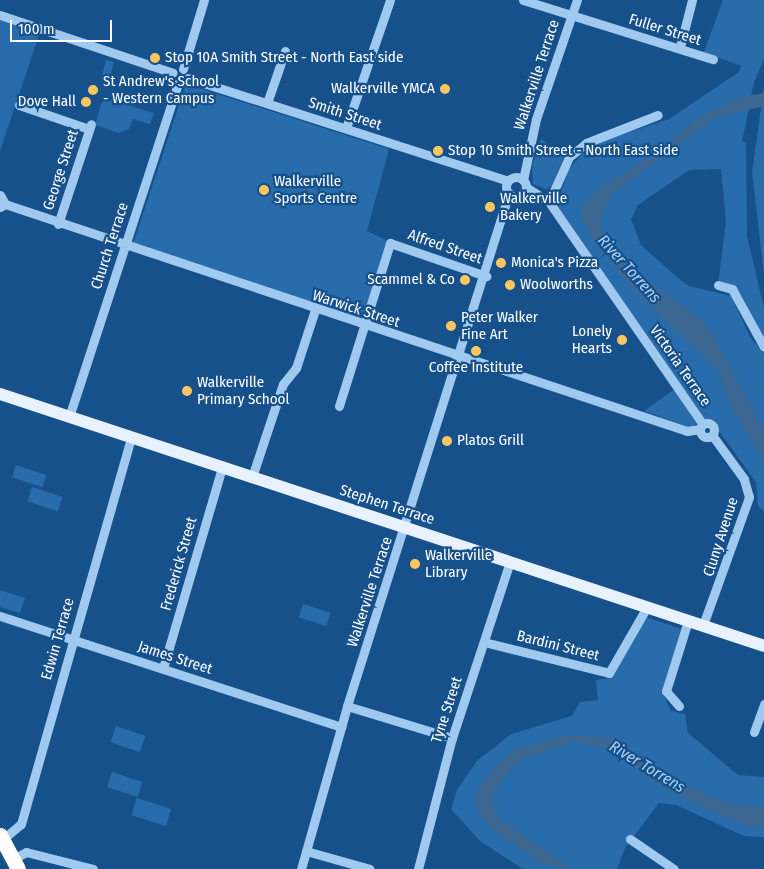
<!DOCTYPE html>
<html>
<head>
<meta charset="utf-8">
<style>
	body { margin:0 }
	#map { position:relative; width:764px; height:869px; overflow:hidden; background:#16518c; font-family:"Fira Sans Condensed",sans-serif }
	div>[style] { position:absolute }
	[style*='--x'] { left:calc(var(--x)*1px); top:calc(var(--y)*1px); width:calc(var(--w)*1px); rotate:calc(var(--a)*1deg) }
	.green>* { inset:0; background:#286cab; transform-origin:0 0 }
	.water>* { inset:0; background:#3d6894 }
	.minor>* { height:9px; margin:-4.5px; padding:0 4.5px; transform-origin:4.5px; border-radius:4.5px; background:#a0c9ef }
	.minor>.ring { margin:-4.5px; padding:0; box-sizing:content-box; background:none; border:9px solid #a0c9ef; border-radius:50% }
	.major>* { height:12px; margin:-6px; padding:0 6px; transform-origin:6px; border-radius:6px; background:#e8f2ff }
	.highway>* { height:15px; margin:-7.5px; padding:0 7.5px; transform-origin:7.5px; border-radius:7.5px; background:#fff }
	.dots>* { width:14px; height:14px; translate:-50% -50%; box-sizing:border-box; border:2px solid #16518c; border-radius:50% }
	span { translate:-50% -50%; white-space:nowrap; text-align:center; line-height:1.15; -webkit-text-stroke:4.5px #16518c; paint-order:stroke }
	.street-label { font-size:15px; color:#fff }
	.poi-label { font-size:15px; color:#fff }
	.left { translate:0 -50%; text-align:left }
	.right { translate:-100% -50%; text-align:right }
	.water-label { font-size:16px; color:#acd2f7; font-style:italic }
	.scale { position:absolute; left:10px; top:20px; width:102px; height:22px; box-sizing:border-box; border:2px solid #fff; border-top:0; padding-left:6px; font-size:15px; line-height:18px; white-space:nowrap; color:#fff; -webkit-text-stroke:4px #16518c; paint-order:stroke }
</style>
</head>
<body>
<div id="map">
	<div class="green">
		<div style="clip-path:polygon(723px 0,764px 0,764px 59px,754px 82px,742px 142px,746px 142px,747px 236px,764px 308px,764px 340px,739px 292px,718px 285px,726px 221px,721px 169px,689px 170px,638px 205px,631px 219px,641px 245px,678px 278px,689px 286px,731px 296px,750px 337px,764px 354px,764px 511px,758px 506px,756px 482px,713px 423px,705px 419px,556px 207px,569px 169px,583px 153px,605px 140px,669px 119px,739px 72px,741px 66px,704px 52px)"></div>
		<div style="clip-path:polygon(0 15px,41px 29px,0 151px)"></div>
		<div style="left:106px;top:60px;width:8px;height:20px;rotate:14deg"></div>
		<div style="clip-path:polygon(186px 84px,389px 149px,367px 231px,390px 242px,362px 321px,133px 244px)"></div>
		<div style="clip-path:polygon(764px 86px,764px 274px,752px 173px)"></div>
		<div style="clip-path:polygon(103px 98px,154px 113px,150px 124px,133px 119px,129px 129px,119px 133px,95px 125px)"></div>
		<div style="clip-path:polygon(541px 139px,565px 154px,552px 186px,546px 189px,533px 184px,532px 166px)"></div>
		<div style="clip-path:polygon(675px 389px,698px 422px,692px 428px,644px 411px)"></div>
		<div style="left:16px;top:465px;width:32px;height:13px;rotate:18deg"></div>
		<div style="left:32px;top:487px;width:32px;height:15px;rotate:18deg"></div>
		<div style="clip-path:polygon(0 590px,25px 598px,20px 613px,0 607px)"></div>
		<div style="left:303px;top:604px;width:29px;height:14px;rotate:18deg"></div>
		<div style="clip-path:polygon(645px 617px,682px 629px,662px 691px,671px 711px,685px 714px,688px 733px,738px 775px,764px 777px,764px 837px,744px 836px,676px 805px,659px 803px,625px 848px,617px 869px,523px 869px,480px 841px,451px 809px,457px 790px,477px 761px,511px 734px,572px 716px,580px 702px,598px 700px,596px 680px,611px 678px)"></div>
		<div style="left:116px;top:726px;width:31px;height:17px;rotate:19deg"></div>
		<div style="left:112px;top:772px;width:32px;height:16px;rotate:18deg"></div>
		<div style="left:137px;top:798px;width:36px;height:18px;rotate:18deg"></div>
	</div>
	<div class="water">
		<div style="clip-path:polygon(764px 93px,764px 106px,715px 118px,612px 194px,600px 218px,603px 235px,623px 262px,703px 321px,714px 336px,764px 431px,764px 461px,728px 401px,718px 370px,634px 291px,592px 239px,581px 215px,584px 204px,600px 187px,654px 155px,698px 118px,737px 98px)"></div>
		<div style="clip-path:polygon(569px 735px,620px 739px,647px 763px,706px 795px,731px 804px,764px 807px,764px 828px,743px 825px,706px 809px,652px 781px,610px 749px,576px 742px,523px 758px,507px 773px,491px 798px,501px 820px,573px 869px,542px 864px,490px 828px,477px 809px,475px 796px,489px 772px,515px 749px)"></div>
	</div>
	<div class="minor">
		<div style="--x:523;--y:0;--w:199;--a:17.3"></div>
		<div style="--x:0;--y:15;--w:182;--a:18.5"></div>
		<div style="--x:680;--y:47;--w:49;--a:-75.7"></div>
		<div style="--x:183;--y:69;--w:72;--a:-73.1"></div>
		<div style="--x:188;--y:78;--w:336;--a:17.8"></div>
		<div style="--x:267;--y:103;--w:55;--a:-70.9"></div>
		<div style="--x:19;--y:105;--w:74;--a:18.9"></div>
		<div style="--x:346;--y:128;--w:135;--a:-71"></div>
		<div class="ring" style="left:506px;top:177px;width:11px;height:11px"></div>
		<div style="--x:523;--y:180;--w:62;--a:-78"></div>
		<div style="--x:536;--y:119;--w:126;--a:-71"></div>
		<div style="--x:526;--y:187;--w:27;--a:33"></div>
		<div style="--x:549;--y:202;--w:270;--a:55.3"></div>
		<div style="--x:0;--y:195;--w:10;--a:61"></div>
		<div style="--x:5;--y:204;--w:6;--a:149"></div>
		<div style="--x:549;--y:202;--w:49;--a:-66"></div>
		<div style="--x:569;--y:157;--w:22;--a:-39"></div>
		<div style="--x:586;--y:143;--w:77;--a:-21.3"></div>
		<div style="--x:5;--y:204;--w:719;--a:18.41"></div>
		<div style="--x:687;--y:431;--w:13;--a:-9"></div>
		<div style="--x:58;--y:224;--w:105;--a:-71.7"></div>
		<div style="--x:718;--y:285;--w:15;--a:16"></div>
		<div style="--x:732;--y:289;--w:66;--a:61.1"></div>
		<div style="--x:339;--y:406;--w:171;--a:-72.6"></div>
		<div style="--x:390;--y:243;--w:102;--a:19"></div>
		<div style="--x:69;--y:417;--w:351;--a:-71.9"></div>
		<div class="ring" style="left:700px;top:423px;width:5px;height:5px"></div>
		<div style="--x:252;--y:477;--w:98;--a:-71.6"></div>
		<div style="--x:283;--y:384;--w:21;--a:-51"></div>
		<div style="--x:296;--y:368;--w:61;--a:-71.9"></div>
		<div style="--x:0;--y:616;--w:359;--a:18"></div>
		<div style="--x:703;--y:625;--w:136;--a:-70.2"></div>
		<div style="--x:749;--y:497;--w:19;--a:-106"></div>
		<div style="--x:744;--y:479;--w:54;--a:-126"></div>
		<div style="--x:484;--y:642;--w:129;--a:13.9"></div>
		<div style="--x:609;--y:673;--w:76;--a:-60.1"></div>
		<div style="--x:163;--y:668;--w:209;--a:-73.6"></div>
		<div style="--x:347;--y:706;--w:110;--a:16.9"></div>
		<div style="--x:679;--y:706;--w:20;--a:-131"></div>
		<div style="--x:666;--y:691;--w:73;--a:-72.6"></div>
		<div style="--x:754;--y:732;--w:30;--a:-70"></div>
		<div style="--x:3;--y:839;--w:23;--a:-40"></div>
		<div style="--x:21;--y:824;--w:402;--a:-74.1"></div>
		<div style="--x:630;--y:839;--w:53;--a:34.3"></div>
		<div style="--x:306;--y:851;--w:66;--a:15.7"></div>
		<div style="--x:13;--y:859;--w:15;--a:-28"></div>
		<div style="--x:26;--y:852;--w:69;--a:14.2"></div>
		<div style="--x:301;--y:869;--w:169;--a:-74.2"></div>
		<div style="--x:347;--y:706;--w:538;--a:-72.47"></div>
		<div style="--x:418;--y:869;--w:135;--a:-75.5"></div>
		<div style="--x:452;--y:738;--w:185;--a:-71.8"></div>
	</div>
	<div class="major">
		<div style="--x:0;--y:394;--w:804;--a:18.25"></div>
	</div>
	<div class="highway">
		<div style="--x:0;--y:835;--w:38;--a:62"></div>
	</div>
	<div class="dots">
		<div style="left:155px;top:58px;background:#ffc75e"></div>
		<div style="left:445px;top:89px;background:#ffc75e"></div>
		<div style="left:93px;top:90px;background:#ffc75e"></div>
		<div style="left:86px;top:102px;background:#ffc75e"></div>
		<div style="left:438px;top:151px;background:#ffc75e"></div>
		<div style="left:264px;top:190px;background:#ffc75e"></div>
		<div style="left:490px;top:207px;background:#ffc75e"></div>
		<div style="left:501px;top:263px;background:#ffc75e"></div>
		<div style="left:465px;top:280px;background:#ffc75e"></div>
		<div style="left:510px;top:285px;background:#ffc75e"></div>
		<div style="left:451px;top:326px;background:#ffc75e"></div>
		<div style="left:622px;top:340px;background:#ffc75e"></div>
		<div style="left:476px;top:351px;background:#ffc75e"></div>
		<div style="left:187px;top:391px;background:#ffc75e"></div>
		<div style="left:447px;top:441px;background:#ffc75e"></div>
		<div style="left:415px;top:564px;background:#ffc75e"></div>
	</div>
	<div class="street-label">
		<span style="left:665px;top:30px;rotate:17deg">Fuller Street</span>
		<span style="left:537px;top:75px;rotate:-72deg">Walkerville Terrace</span>
		<span style="left:345px;top:114px;rotate:18deg">Smith Street</span>
		<span style="left:61px;top:170px;rotate:-72deg">George Street</span>
		<span style="left:110px;top:246px;rotate:-72deg">Church Terrace</span>
		<span style="left:445px;top:247px;rotate:19deg">Alfred Street</span>
		<span style="left:356px;top:309px;rotate:18deg">Warwick Street</span>
		<span style="left:680px;top:366px;rotate:55deg">Victoria Terrace</span>
		<span style="left:387px;top:505px;rotate:18deg">Stephen Terrace</span>
		<span style="left:721px;top:537px;rotate:-72deg">Cluny Avenue</span>
		<span style="left:179px;top:564px;rotate:-74deg">Frederick Street</span>
		<span style="left:370px;top:592px;rotate:-72deg">Walkerville Terrace</span>
		<span style="left:58px;top:639px;rotate:-74deg">Edwin Terrace</span>
		<span style="left:558px;top:646px;rotate:14deg">Bardini Street</span>
		<span style="left:175px;top:658px;rotate:18deg">James Street</span>
		<span style="left:447px;top:710px;rotate:-72deg">Tyne Street</span>
	</div>
	<div class="poi-label">
		<span class="left" style="left:165px;top:58px">Stop 10A Smith Street - North East side</span>
		<span class="left" style="left:103px;top:90px">St Andrew's School<br>- Western Campus</span>
		<span class="right" style="left:435px;top:89px">Walkerville YMCA</span>
		<span class="right" style="left:76px;top:102px">Dove Hall</span>
		<span class="left" style="left:448px;top:151px">Stop 10 Smith Street - North East side</span>
		<span class="left" style="left:274px;top:190px">Walkerville<br>Sports Centre</span>
		<span class="left" style="left:500px;top:207px">Walkerville<br>Bakery</span>
		<span class="left" style="left:511px;top:263px">Monica's Pizza</span>
		<span class="right" style="left:455px;top:280px">Scammel &amp; Co</span>
		<span class="left" style="left:520px;top:285px">Woolworths</span>
		<span class="left" style="left:461px;top:326px">Peter Walker<br>Fine Art</span>
		<span class="right" style="left:612px;top:340px">Lonely<br>Hearts</span>
		<span style="left:476px;top:368px">Coffee Institute</span>
		<span class="left" style="left:197px;top:391px">Walkerville<br>Primary School</span>
		<span class="left" style="left:457px;top:441px">Platos Grill</span>
		<span class="left" style="left:425px;top:564px">Walkerville<br>Library</span>
	</div>
	<div class="water-label">
		<span style="left:629px;top:269px;rotate:48deg">River Torrens</span>
		<span style="left:647px;top:767px;rotate:31deg">River Torrens</span>
	</div>
	<div class="scale">100 m</div>
</div>
</body>
</html>
